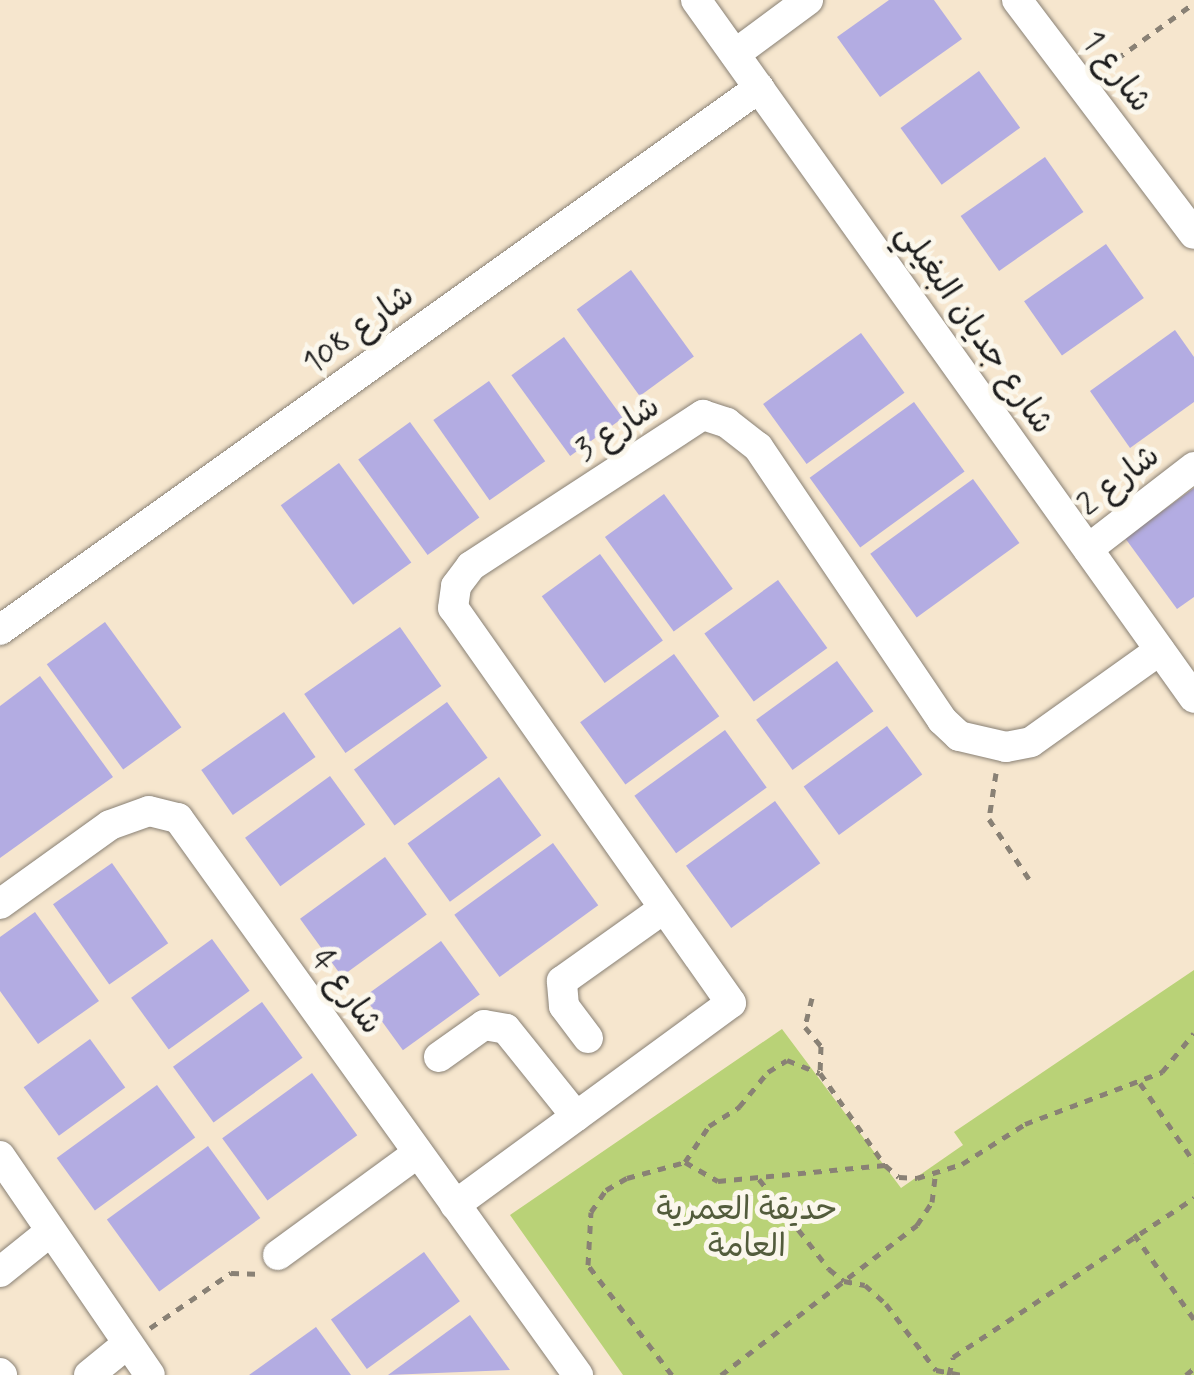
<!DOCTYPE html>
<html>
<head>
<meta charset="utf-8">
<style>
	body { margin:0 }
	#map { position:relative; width:1194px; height:1375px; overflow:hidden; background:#f6e6ce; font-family:Mynerve,"Playpen Sans Arabic",sans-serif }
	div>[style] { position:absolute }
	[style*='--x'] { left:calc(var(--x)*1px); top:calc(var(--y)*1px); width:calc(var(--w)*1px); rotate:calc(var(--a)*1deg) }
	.green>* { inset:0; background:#b9d277 }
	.building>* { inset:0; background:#b3ace2; transform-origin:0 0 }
	.path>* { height:5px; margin-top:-2.5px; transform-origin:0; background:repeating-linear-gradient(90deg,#898175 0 8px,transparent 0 16px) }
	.roads { filter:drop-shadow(0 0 2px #898175) drop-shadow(0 0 2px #898175) }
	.minor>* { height:30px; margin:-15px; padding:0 15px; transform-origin:15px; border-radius:15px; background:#fff }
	span { translate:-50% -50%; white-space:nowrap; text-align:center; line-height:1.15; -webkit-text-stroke:10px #fbf7ec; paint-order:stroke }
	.street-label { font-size:32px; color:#1c1c1c }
	.park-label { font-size:32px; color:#535c3c }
</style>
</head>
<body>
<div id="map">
	<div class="green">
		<div style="clip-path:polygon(1194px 970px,1194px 1375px,623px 1375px,510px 1215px,782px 1029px,901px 1188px,963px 1145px,954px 1132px)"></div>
	</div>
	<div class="building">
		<div style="clip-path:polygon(889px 0,934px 0,962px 39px,880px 97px,837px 37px)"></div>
		<div style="left:979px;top:71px;width:70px;height:97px;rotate:54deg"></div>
		<div style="left:1045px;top:157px;width:67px;height:103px;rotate:55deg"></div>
		<div style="left:1106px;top:244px;width:66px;height:100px;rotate:55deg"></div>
		<div style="left:631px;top:270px;width:107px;height:67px;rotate:54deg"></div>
		<div style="clip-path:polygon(1175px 330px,1194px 357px,1194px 402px,1130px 448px,1090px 391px)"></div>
		<div style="left:861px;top:333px;width:74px;height:121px;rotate:54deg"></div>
		<div style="left:564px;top:337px;width:100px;height:65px;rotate:54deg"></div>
		<div style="left:489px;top:381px;width:98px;height:68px;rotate:55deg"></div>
		<div style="left:914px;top:402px;width:86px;height:129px;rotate:54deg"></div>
		<div style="left:410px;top:422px;width:118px;height:64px;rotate:54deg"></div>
		<div style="left:339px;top:463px;width:123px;height:72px;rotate:54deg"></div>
		<div style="left:973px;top:479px;width:79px;height:127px;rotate:54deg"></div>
		<div style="clip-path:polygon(1194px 488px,1194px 597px,1177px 609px,1125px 538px)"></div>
		<div style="left:664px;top:494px;width:117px;height:73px;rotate:54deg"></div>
		<div style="left:600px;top:554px;width:107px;height:72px;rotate:54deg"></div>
		<div style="left:778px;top:580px;width:84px;height:91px;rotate:54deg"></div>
		<div style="left:105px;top:622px;width:130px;height:72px;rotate:54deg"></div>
		<div style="left:400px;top:627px;width:72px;height:117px;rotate:55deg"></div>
		<div style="left:674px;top:654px;width:77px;height:116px;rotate:54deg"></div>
		<div style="left:837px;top:661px;width:62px;height:100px;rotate:54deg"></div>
		<div style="clip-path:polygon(40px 676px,113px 777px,0 858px,0 706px)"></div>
		<div style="left:447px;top:702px;width:69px;height:115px;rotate:54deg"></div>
		<div style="left:284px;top:712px;width:55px;height:101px;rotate:55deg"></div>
		<div style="left:887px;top:726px;width:60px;height:103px;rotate:54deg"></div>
		<div style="left:725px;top:730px;width:71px;height:112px;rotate:54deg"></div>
		<div style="left:330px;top:776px;width:60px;height:105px;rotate:54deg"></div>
		<div style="left:499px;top:777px;width:72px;height:113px;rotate:54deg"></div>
		<div style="left:775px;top:801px;width:77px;height:110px;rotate:54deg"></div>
		<div style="left:553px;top:843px;width:77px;height:122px;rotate:54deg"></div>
		<div style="left:385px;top:857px;width:71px;height:105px;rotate:54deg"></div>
		<div style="left:112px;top:863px;width:98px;height:72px;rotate:55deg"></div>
		<div style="clip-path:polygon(35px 912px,99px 1001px,38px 1044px,0 991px,0 937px)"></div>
		<div style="left:212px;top:939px;width:64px;height:100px;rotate:54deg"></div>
		<div style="left:441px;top:941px;width:66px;height:95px;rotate:54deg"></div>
		<div style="left:262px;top:1002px;width:69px;height:110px;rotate:54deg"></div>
		<div style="left:90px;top:1039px;width:60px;height:82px;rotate:54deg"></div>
		<div style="left:312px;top:1073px;width:77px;height:111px;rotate:54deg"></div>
		<div style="left:157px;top:1085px;width:65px;height:124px;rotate:54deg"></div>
		<div style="left:208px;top:1146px;width:89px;height:125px;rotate:54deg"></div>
		<div style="left:424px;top:1252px;width:61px;height:115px;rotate:54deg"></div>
		<div style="clip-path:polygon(470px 1315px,510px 1370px,388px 1375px)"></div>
		<div style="clip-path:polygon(316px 1327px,351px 1375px,249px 1375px)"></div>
	</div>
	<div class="path">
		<div style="--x:1104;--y:68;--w:111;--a:-35.8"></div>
		<div style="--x:996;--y:773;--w:47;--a:98.7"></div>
		<div style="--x:989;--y:819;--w:72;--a:56.3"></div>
		<div style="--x:812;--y:998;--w:30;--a:104"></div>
		<div style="--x:805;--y:1027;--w:25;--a:50"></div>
		<div style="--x:821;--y:1046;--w:27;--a:92"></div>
		<div style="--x:1140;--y:1083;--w:96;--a:55.6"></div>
		<div style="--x:685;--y:1162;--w:38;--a:30"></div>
		<div style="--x:718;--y:1181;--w:168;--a:-5.5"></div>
		<div style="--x:759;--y:1179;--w:114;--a:52.1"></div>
		<div style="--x:829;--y:1269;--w:19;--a:39"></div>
		<div style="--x:844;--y:1281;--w:21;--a:11"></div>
		<div style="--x:865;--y:1285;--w:28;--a:42"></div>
		<div style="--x:886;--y:1304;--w:83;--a:52.9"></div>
		<div style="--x:936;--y:1370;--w:26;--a:11"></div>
		<div style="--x:1134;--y:1234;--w:104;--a:54.8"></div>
		<div style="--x:150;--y:1328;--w:98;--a:-34.2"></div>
		<div style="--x:231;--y:1273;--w:26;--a:2"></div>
		<div style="--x:672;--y:1375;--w:138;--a:-127.4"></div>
		<div style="--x:588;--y:1265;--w:53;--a:-86.8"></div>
		<div style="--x:591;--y:1212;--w:27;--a:-56"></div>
		<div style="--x:606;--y:1190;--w:24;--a:-30"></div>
		<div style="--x:627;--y:1178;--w:60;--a:-15.4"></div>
		<div style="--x:685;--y:1162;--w:43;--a:-56.3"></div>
		<div style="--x:709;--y:1126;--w:36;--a:-32"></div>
		<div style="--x:739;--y:1107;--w:45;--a:-50.4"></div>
		<div style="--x:768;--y:1072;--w:22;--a:-32"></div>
		<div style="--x:787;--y:1060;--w:35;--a:22"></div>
		<div style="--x:820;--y:1073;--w:113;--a:54.8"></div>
		<div style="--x:885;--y:1165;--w:18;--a:41"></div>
		<div style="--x:899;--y:1177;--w:18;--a:3"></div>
		<div style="--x:917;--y:1178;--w:47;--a:-17.3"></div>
		<div style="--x:962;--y:1164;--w:75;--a:-32.4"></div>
		<div style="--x:1025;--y:1124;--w:147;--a:-20.8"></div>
		<div style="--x:1162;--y:1072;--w:50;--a:-50.6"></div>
		<div style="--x:721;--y:1375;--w:247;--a:-37.4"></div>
		<div style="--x:917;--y:1225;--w:27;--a:-57"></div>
		<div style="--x:932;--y:1202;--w:26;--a:-83"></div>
		<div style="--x:949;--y:1375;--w:18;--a:-77"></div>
		<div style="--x:953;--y:1357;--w:289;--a:-33.4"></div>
		<div style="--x:1186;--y:1375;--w:11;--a:-41"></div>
	</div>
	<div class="roads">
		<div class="minor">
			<div style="--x:696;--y:0;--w:857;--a:54.49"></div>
			<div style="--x:1017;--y:0;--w:293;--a:52.9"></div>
			<div style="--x:735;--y:54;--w:91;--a:-36.5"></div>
			<div style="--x:1088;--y:549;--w:134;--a:-37.7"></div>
			<div style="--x:0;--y:630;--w:933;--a:-35.53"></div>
			<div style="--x:0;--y:904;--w:135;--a:-35.7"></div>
			<div style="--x:110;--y:825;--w:41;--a:-19.7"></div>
			<div style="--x:149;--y:811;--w:30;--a:14"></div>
			<div style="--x:178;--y:818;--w:686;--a:54.32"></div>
			<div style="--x:588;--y:1038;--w:40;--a:-127"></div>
			<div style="--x:564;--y:1006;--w:25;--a:-95"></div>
			<div style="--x:562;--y:981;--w:123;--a:-35.4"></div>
			<div style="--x:439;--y:1057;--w:55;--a:-35.4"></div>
			<div style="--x:484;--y:1025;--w:22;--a:10"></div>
			<div style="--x:506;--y:1029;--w:112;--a:51.2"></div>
			<div style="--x:0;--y:1156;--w:265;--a:55.6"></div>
			<div style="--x:455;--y:1205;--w:342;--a:-36.2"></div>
			<div style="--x:731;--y:1003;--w:483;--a:-125.1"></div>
			<div style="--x:453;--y:608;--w:22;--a:-82"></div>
			<div style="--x:456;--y:586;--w:25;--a:-53"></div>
			<div style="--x:471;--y:566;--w:277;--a:-33.1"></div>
			<div style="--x:703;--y:415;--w:25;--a:18"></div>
			<div style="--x:727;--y:423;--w:39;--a:38"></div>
			<div style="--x:758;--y:447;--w:329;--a:56"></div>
			<div style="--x:942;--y:720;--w:23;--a:43"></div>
			<div style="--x:959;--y:736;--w:48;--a:13.2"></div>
			<div style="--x:1006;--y:747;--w:25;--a:-11"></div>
			<div style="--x:1031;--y:742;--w:158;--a:-35.5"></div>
			<div style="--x:278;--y:1255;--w:173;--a:-36.1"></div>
			<div style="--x:0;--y:1272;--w:65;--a:-38.8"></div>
			<div style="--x:0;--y:1373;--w:3;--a:45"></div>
			<div style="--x:89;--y:1375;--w:49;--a:-39.2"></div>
		</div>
	</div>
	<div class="street-label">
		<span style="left:1116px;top:72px;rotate:53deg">شارع 1</span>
		<span style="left:974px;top:329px;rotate:55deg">شارع جديان البغيلي</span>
		<span style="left:359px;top:330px;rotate:-36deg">شارع 108</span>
		<span style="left:618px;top:429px;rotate:-33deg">شارع 3</span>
		<span style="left:1119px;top:481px;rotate:-38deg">شارع 2</span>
		<span style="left:346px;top:992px;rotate:54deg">شارع 4</span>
	</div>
	<div class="park-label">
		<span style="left:747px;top:1229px">حديقة العمرية<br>العامة</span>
	</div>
</div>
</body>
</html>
